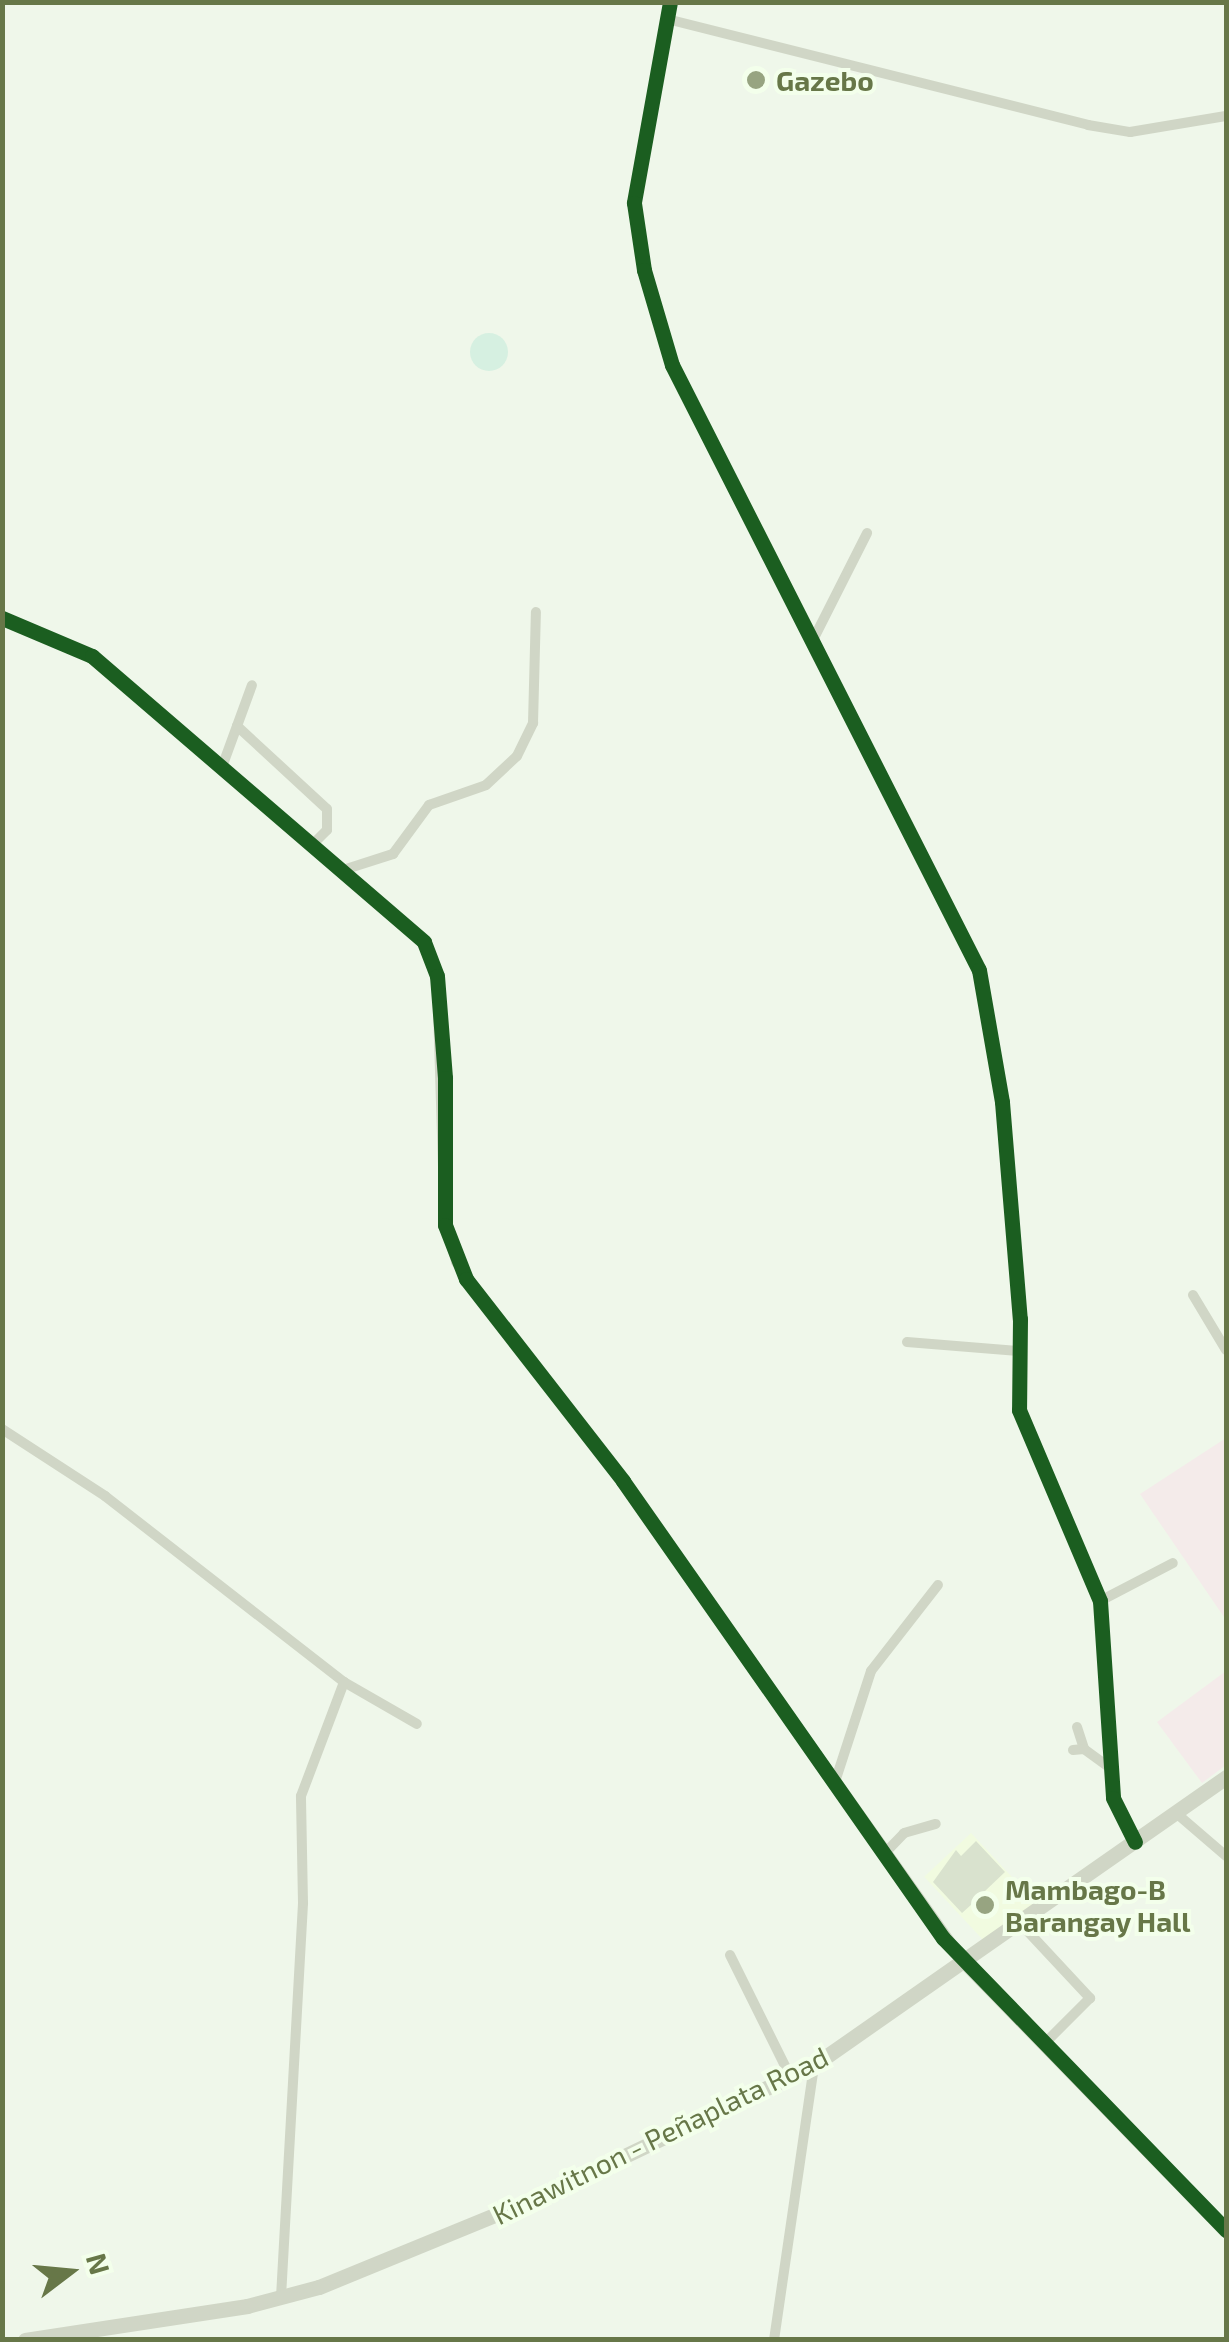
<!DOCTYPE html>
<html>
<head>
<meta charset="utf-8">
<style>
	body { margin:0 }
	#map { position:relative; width:1229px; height:2342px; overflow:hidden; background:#eff7ea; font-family:"Exo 2",sans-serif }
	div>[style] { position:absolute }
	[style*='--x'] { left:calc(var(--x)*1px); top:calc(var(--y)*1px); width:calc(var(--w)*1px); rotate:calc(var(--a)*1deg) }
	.commercial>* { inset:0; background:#f1fbe0; transform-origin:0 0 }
	.education>* { inset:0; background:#f4ebea }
	.green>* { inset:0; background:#d6f0e1 }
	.round { border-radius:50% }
	.building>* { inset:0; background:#d9e2ce }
	.street>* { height:10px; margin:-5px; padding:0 5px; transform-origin:5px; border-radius:5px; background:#d0d6c6 }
	.secondary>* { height:15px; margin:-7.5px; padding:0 7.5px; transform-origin:7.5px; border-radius:7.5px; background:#d0d6c6 }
	.cycleway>* { height:15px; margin:-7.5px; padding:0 7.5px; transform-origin:7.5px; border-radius:7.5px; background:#1b5e20 }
	.dots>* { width:28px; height:28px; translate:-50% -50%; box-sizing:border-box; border:5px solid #f3ffeb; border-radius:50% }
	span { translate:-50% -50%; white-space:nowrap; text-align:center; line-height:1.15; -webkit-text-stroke:8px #f3ffeb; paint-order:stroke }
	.poi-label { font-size:28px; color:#677748; font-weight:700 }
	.left { translate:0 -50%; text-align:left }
	.street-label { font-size:28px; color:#677748 }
	.frame { position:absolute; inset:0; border:5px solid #677748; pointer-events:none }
	.north { position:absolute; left:20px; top:2222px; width:100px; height:100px; -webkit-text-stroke:8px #f3ffeb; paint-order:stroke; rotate:74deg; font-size:28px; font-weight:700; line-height:40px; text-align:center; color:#677748 }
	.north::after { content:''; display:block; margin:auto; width:35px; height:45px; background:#677748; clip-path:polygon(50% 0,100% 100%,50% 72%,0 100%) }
</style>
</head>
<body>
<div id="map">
	<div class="commercial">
		<div style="left:971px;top:1833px;width:94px;height:64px;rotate:47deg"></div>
	</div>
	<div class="education">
		<div style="clip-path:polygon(1226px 1438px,1226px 1620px,1140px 1494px)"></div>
		<div style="clip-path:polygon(1226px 1671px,1226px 1765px,1202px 1783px,1157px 1722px)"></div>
	</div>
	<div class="green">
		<div class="round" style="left:470px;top:333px;width:38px;height:38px"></div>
	</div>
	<div class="building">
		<div style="clip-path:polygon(976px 1841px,1005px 1872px,985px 1891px,996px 1903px,983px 1915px,972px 1904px,962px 1913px,933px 1882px,956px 1850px,961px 1856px)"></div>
	</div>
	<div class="street">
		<div style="--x:670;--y:2;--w:204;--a:100.2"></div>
		<div style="--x:634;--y:203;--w:68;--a:81.5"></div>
		<div style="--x:644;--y:270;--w:99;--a:73.6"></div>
		<div style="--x:672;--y:365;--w:678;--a:63.1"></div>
		<div style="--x:979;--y:970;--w:134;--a:80.1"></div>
		<div style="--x:1002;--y:1102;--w:218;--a:85.3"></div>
		<div style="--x:1020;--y:1319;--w:91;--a:90.6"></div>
		<div style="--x:1019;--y:1410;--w:207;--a:67"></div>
		<div style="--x:1100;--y:1601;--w:197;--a:86.2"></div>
		<div style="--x:1113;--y:1798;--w:49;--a:63.4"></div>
		<div style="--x:667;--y:19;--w:434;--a:14.1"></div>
		<div style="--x:1088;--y:125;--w:43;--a:9.5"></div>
		<div style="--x:1130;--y:132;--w:97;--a:-9.5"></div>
		<div style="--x:2;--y:618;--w:98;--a:22.9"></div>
		<div style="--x:92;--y:656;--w:438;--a:40.7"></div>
		<div style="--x:424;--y:942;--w:36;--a:69"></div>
		<div style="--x:437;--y:976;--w:249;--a:88.2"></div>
		<div style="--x:445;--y:1225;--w:39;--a:73"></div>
		<div style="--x:456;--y:1262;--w:275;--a:52.7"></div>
		<div style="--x:623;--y:1481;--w:590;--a:54.59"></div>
		<div style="--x:813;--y:640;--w:120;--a:-63.2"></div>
		<div style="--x:237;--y:726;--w:122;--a:42.7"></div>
		<div style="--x:327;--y:809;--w:21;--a:90"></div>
		<div style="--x:327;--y:830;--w:23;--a:135"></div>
		<div style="--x:222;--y:767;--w:87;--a:-69.9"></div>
		<div style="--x:340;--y:871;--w:56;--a:-17.8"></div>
		<div style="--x:393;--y:854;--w:61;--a:-53.7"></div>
		<div style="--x:429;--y:805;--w:60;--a:-19.3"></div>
		<div style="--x:486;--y:785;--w:42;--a:-43.1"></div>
		<div style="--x:517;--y:756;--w:37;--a:-64"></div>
		<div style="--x:533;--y:723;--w:111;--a:-88.5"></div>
		<div style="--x:1193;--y:1295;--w:64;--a:59"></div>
		<div style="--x:907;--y:1342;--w:112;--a:4.6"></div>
		<div style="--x:2;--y:1429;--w:123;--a:33"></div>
		<div style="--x:105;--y:1496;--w:303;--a:37.9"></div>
		<div style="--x:344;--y:1682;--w:84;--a:29.9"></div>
		<div style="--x:1100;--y:1601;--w:82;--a:-27.5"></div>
		<div style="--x:1077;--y:1727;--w:23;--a:72"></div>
		<div style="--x:1073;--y:1750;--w:11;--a:-5"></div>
		<div style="--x:1084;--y:1749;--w:31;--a:36"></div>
		<div style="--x:834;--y:1785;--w:120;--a:-72"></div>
		<div style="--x:871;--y:1671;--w:109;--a:-52.1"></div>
		<div style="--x:1176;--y:1813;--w:66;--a:40.7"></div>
		<div style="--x:884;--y:1854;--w:29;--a:-46"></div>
		<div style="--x:904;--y:1833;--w:33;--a:-16"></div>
		<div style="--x:1020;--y:1923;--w:103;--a:47"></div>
		<div style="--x:1090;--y:1998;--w:65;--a:135"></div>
		<div style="--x:730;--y:1955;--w:137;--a:63.6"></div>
		<div style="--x:281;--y:2297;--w:395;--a:-86.8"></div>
		<div style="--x:303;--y:1903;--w:107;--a:-91.1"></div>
		<div style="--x:301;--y:1796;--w:122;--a:-69.3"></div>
		<div style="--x:774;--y:2340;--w:278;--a:-81.7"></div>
	</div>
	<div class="secondary">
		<div style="--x:965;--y:1962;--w:374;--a:45.8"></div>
		<div style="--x:25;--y:2340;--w:225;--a:-8.7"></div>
		<div style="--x:247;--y:2306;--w:74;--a:-14.8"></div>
		<div style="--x:319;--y:2287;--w:242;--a:-22.3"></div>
		<div style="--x:543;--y:2195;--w:301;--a:-25.6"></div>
		<div style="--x:814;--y:2065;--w:503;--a:-34.95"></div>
	</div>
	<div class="cycleway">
		<div style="--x:670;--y:2;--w:204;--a:100.2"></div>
		<div style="--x:634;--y:203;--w:68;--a:81.5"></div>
		<div style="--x:644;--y:270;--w:99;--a:73.6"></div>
		<div style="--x:672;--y:365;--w:678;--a:63.1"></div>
		<div style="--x:979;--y:970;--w:134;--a:80.1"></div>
		<div style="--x:1002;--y:1102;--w:218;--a:85.3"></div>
		<div style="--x:1020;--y:1319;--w:91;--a:90.6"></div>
		<div style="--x:1019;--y:1410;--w:207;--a:67"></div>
		<div style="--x:1100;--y:1601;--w:197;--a:86.2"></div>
		<div style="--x:1113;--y:1798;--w:49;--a:63.4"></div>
		<div style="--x:2;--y:618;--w:98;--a:22.9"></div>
		<div style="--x:92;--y:656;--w:438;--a:40.7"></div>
		<div style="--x:424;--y:942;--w:36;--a:69"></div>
		<div style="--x:437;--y:976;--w:102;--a:85.5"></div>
		<div style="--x:445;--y:1078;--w:147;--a:90"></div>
		<div style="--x:445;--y:1225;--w:58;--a:68.7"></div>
		<div style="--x:466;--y:1279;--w:256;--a:52.1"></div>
		<div style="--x:623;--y:1481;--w:558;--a:55"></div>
		<div style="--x:943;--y:1938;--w:407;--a:45.9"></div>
	</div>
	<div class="dots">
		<div style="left:756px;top:80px;background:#97a481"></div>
		<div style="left:985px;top:1905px;background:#97a481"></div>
	</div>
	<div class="poi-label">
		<span class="left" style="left:776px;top:80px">Gazebo</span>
		<span class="left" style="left:1005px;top:1905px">Mambago-B<br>Barangay Hall</span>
	</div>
	<div class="street-label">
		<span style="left:660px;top:2135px;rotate:-26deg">Kinawitnon - Peñaplata Road</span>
	</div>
	<div class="frame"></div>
	<div class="north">N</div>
</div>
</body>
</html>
